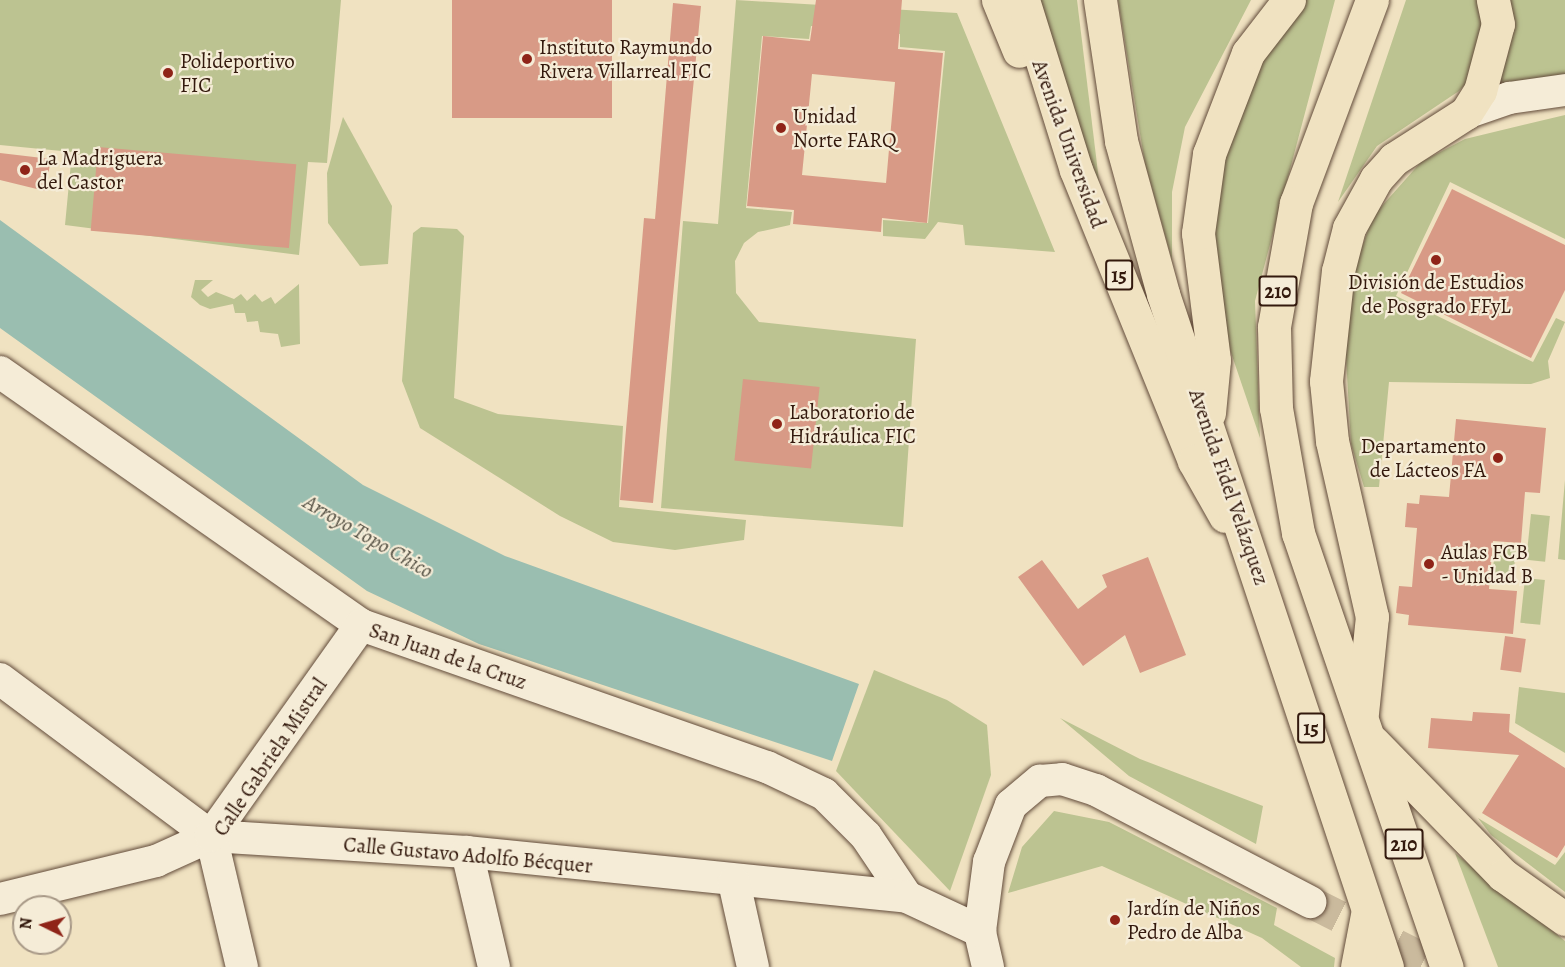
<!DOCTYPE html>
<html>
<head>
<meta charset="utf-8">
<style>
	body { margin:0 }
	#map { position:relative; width:1565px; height:967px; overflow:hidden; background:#f0e2c1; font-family:Alegreya,serif }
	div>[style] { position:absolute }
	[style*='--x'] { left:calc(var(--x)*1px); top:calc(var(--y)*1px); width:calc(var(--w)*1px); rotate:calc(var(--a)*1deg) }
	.green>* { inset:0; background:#bcc391; transform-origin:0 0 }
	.water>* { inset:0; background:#9abeb0 }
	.building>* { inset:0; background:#d89a86; transform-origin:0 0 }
	.minor-tunnel>* { height:32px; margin-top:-16px; transform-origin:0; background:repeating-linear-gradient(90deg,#caba9d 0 32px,transparent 0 48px) }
	.roads { filter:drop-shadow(0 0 2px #624b3a) drop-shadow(0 0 2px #624b3a) }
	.minor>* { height:32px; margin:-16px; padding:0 16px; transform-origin:16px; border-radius:16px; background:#f5ecd7 }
	.highway>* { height:33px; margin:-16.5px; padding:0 16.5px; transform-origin:16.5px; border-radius:16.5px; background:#f0e2c1 }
	.dots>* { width:16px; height:16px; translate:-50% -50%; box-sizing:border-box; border:3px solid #f5ecd7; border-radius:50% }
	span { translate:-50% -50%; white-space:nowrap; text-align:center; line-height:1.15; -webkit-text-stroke:4.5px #f5ecd7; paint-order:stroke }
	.shield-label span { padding:2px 4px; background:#f5ecd7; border:2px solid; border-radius:4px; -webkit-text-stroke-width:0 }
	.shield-label { font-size:20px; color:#33190d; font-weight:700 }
	.poi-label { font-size:21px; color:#33190d }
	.left { translate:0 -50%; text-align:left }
	.right { translate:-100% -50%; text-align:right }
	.street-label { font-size:21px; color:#33190d }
	.water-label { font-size:22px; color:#575346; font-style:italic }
	.north { position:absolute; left:12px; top:895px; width:60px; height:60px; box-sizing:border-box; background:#f5ecd7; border:2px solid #a79886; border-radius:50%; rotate:275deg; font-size:16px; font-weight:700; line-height:24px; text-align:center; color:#33190d }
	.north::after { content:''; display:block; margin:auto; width:21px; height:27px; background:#8f2418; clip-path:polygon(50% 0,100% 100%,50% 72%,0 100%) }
</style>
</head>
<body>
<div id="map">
	<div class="green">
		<div style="clip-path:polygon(0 0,341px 0,327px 163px,308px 162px,299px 255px,65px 225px,72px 152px,0 145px)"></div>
		<div style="clip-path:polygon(736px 0,957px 13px,1055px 252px,965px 245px,963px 225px,938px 222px,925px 239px,883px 236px,883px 220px,928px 223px,945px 51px,900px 47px,900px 34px,811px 26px,809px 39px,762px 36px,746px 208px,792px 212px,790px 225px,758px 232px,744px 243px,735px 261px,736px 293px,759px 322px,916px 339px,903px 527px,661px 508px,683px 221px,718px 224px)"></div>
		<div style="clip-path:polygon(1027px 0,1077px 0,1100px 189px)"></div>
		<div style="clip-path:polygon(1118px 0,1251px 0,1185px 127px,1172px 192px,1172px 260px,1145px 164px)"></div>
		<div style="clip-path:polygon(1301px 0,1335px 0,1255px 301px,1260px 438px,1225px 335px,1207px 200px,1232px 99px)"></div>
		<div style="clip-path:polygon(1406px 0,1480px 0,1486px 16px,1475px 74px,1459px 91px,1377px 146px,1338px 202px)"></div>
		<div style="clip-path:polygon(1507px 0,1565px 0,1565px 79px,1496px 87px,1508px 54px)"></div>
		<div style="clip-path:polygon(1565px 115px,1565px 239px,1450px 182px,1396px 296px,1533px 362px,1556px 318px,1565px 322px,1548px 361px,1550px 378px,1531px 384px,1389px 382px,1379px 487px,1364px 487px,1351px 444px,1345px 340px,1351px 278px,1373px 216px,1421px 162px,1465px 139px)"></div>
		<div style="clip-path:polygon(343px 117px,392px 206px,388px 264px,360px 266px,328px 223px,327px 173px)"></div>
		<div style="clip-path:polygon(421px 227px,457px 229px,464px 236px,454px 398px,498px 414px,623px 426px,619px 507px,746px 520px,744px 540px,675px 550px,613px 542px,560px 516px,420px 428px,402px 381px,413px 233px)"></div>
		<div style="clip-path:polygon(195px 280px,213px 280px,201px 290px,208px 297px,216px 292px,234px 299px,241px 294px,247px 301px,255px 294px,262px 302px,271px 297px,275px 304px,299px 284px,300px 344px,281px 347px,278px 334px,260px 332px,258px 321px,247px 322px,245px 313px,235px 313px,233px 304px,210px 309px,200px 305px,191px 297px)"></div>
		<div style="clip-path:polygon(1565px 480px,1565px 560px,1558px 559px)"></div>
		<div style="left:1531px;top:514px;width:19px;height:46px;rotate:6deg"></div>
		<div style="left:1495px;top:547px;width:21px;height:35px;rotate:5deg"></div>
		<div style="left:1525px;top:578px;width:20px;height:45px;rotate:6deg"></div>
		<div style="clip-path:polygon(874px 670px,947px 700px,987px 725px,991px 775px,950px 891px,836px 771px)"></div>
		<div style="clip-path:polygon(1519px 687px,1565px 693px,1565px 753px,1515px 723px)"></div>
		<div style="clip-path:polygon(1060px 718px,1140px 759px,1263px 806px,1256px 844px,1129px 776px)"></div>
		<div style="clip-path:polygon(1054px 811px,1109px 822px,1277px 908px,1274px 925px,1335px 958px,1334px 967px,1301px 967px,1262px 938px,1102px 866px,1008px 893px,1022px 847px)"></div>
		<div style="clip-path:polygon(1478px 818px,1555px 865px,1565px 852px,1565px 892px,1491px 835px)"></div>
		<div style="clip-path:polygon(1455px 853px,1565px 941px,1565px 967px,1498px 967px)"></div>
	</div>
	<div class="water">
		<div style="clip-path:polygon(0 220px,363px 485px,505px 556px,859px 684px,832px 761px,479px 644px,367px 591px,0 328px)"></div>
	</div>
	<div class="building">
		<div style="left:452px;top:0;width:160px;height:118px"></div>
		<div style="clip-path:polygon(evenodd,816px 0,902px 0,898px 49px,943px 53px,927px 223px,882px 218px,881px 232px,793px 224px,794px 210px,747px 206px,763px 36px,810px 41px,816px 0,812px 74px,895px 82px,886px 183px,802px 175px,812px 74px)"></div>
		<div style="clip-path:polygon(673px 3px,701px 6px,653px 503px,620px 500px,644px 218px,655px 219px)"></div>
		<div style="left:98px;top:147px;width:199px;height:84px;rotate:5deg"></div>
		<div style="clip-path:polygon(0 153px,51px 159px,45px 191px,0 180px)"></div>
		<div style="clip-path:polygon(1452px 189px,1565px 245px,1565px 290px,1531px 358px,1401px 293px)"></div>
		<div style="left:743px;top:379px;width:77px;height:82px;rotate:6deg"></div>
		<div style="clip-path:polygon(1456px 419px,1546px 428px,1540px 493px,1525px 492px,1521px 543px,1493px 541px,1489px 589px,1517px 591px,1513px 634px,1408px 625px,1409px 615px,1396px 613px,1399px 586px,1412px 587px,1417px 528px,1405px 527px,1407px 503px,1419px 504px,1420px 495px,1449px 497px)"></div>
		<div style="clip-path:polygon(1148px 557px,1186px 655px,1140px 673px,1125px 635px,1083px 666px,1018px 577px,1042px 560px,1078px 609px,1107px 587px,1102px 575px)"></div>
		<div style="left:1505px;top:636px;width:21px;height:34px;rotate:8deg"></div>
		<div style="clip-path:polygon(1473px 712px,1510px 714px,1509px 732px,1565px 768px,1565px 845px,1557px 858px,1482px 813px,1519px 755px,1428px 748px,1431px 718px,1472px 721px)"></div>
	</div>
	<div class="minor-tunnel">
		<div style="--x:1310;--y:902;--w:145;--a:26.6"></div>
	</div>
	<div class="roads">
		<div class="minor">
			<div style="--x:1466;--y:113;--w:46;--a:-19.2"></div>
			<div style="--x:1509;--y:98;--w:57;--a:-8.1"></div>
			<div style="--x:0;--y:372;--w:441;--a:35"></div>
			<div style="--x:361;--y:625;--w:430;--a:19.3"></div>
			<div style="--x:767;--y:767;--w:63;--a:25.3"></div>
			<div style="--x:824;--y:794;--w:59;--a:45"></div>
			<div style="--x:866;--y:836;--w:73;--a:56.1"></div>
			<div style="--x:0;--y:679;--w:263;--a:36.7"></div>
			<div style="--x:211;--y:836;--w:256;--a:3.6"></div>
			<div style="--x:467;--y:852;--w:442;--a:5.8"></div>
			<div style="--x:907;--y:897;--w:81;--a:25"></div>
			<div style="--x:467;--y:852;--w:118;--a:76.8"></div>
			<div style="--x:734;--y:882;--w:87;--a:77.4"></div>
			<div style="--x:0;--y:899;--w:161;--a:-13.7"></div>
			<div style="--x:156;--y:861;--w:60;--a:-24.4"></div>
			<div style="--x:242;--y:967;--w:135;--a:-103.3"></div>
			<div style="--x:211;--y:836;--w:259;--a:-54.6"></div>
			<div style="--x:988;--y:967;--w:37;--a:-103"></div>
			<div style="--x:980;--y:931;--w:70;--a:-82.6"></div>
			<div style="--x:989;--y:862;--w:61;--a:-68.9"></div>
			<div style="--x:1011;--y:805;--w:38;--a:-40"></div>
			<div style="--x:1040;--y:781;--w:22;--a:-5"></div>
			<div style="--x:1062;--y:779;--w:36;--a:18"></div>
			<div style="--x:1096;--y:790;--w:242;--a:27.6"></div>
		</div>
		<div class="highway">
			<div style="--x:998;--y:0;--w:55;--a:67.6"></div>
			<div style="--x:1023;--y:0;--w:178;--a:72.7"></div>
			<div style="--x:1076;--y:170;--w:314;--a:67.9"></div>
			<div style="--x:1194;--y:461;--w:63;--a:60.6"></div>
			<div style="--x:1100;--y:0;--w:143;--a:81.5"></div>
			<div style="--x:1121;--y:141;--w:159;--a:74.6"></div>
			<div style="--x:1163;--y:294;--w:709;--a:71.59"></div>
			<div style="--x:1372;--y:0;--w:217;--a:110.5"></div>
			<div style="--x:1296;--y:203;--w:126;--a:100.1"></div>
			<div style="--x:1274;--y:327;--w:81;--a:88.6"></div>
			<div style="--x:1276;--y:408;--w:127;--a:80"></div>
			<div style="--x:1298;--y:533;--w:459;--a:71.1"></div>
			<div style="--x:1209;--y:413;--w:53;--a:-84.6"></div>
			<div style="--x:1214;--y:360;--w:128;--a:-97.2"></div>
			<div style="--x:1198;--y:233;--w:80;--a:-82.1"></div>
			<div style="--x:1209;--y:154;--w:108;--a:-68.9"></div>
			<div style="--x:1248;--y:53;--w:67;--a:-52.3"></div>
			<div style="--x:1362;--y:713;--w:97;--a:-84.1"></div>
			<div style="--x:1372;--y:617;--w:180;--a:-102.8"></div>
			<div style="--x:1332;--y:441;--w:60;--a:-95.7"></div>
			<div style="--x:1326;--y:381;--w:111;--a:-83.8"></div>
			<div style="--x:1338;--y:271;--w:44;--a:-75.7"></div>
			<div style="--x:1349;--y:228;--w:56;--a:-61.1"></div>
			<div style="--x:1376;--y:179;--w:27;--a:-48"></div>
			<div style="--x:1394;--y:159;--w:85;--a:-32.6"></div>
			<div style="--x:1466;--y:113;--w:26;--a:-58"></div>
			<div style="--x:1480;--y:91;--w:69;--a:-75"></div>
			<div style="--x:1498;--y:24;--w:25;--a:-102"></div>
			<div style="--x:1373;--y:742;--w:186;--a:45.7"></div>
			<div style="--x:1503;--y:875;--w:76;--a:35.4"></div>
			<div style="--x:1357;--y:967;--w:53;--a:-79.1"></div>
		</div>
	</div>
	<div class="dots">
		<div style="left:527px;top:59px;background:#8f2418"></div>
		<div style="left:168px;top:73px;background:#8f2418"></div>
		<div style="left:781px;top:128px;background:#8f2418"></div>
		<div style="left:25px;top:170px;background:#8f2418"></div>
		<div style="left:1436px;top:260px;background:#8f2418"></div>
		<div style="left:777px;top:424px;background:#8f2418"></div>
		<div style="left:1498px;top:458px;background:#8f2418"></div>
		<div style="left:1429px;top:564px;background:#8f2418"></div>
		<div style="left:1115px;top:920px;background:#8f2418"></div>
	</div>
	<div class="shield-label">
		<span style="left:1119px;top:275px">15</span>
		<span style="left:1278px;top:291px">210</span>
		<span style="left:1311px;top:728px">15</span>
		<span style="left:1404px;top:844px">210</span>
	</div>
	<div class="poi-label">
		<span class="left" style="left:539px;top:59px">Instituto Raymundo<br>Rivera Villarreal FIC</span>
		<span class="left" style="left:180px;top:73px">Polideportivo<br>FIC</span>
		<span class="left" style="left:793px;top:128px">Unidad<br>Norte FARQ</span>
		<span class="left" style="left:37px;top:170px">La Madriguera<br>del Castor</span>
		<span style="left:1436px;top:294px">División de Estudios<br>de Posgrado FFyL</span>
		<span class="left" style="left:789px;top:424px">Laboratorio de<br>Hidráulica FIC</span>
		<span class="right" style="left:1486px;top:458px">Departamento<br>de Lácteos FA</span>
		<span class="left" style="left:1441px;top:564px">Aulas FCB<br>- Unidad B</span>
		<span class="left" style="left:1127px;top:920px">Jardín de Niños<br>Pedro de Alba</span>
	</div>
	<div class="street-label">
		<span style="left:1069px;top:144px;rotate:70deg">Avenida Universidad</span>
		<span style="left:1229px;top:487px;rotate:71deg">Avenida Fidel Velázquez</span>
		<span style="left:448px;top:656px;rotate:19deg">San Juan de la Cruz</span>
		<span style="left:270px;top:757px;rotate:-56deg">Calle Gabriela Mistral</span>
		<span style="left:468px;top:855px;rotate:5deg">Calle Gustavo Adolfo Bécquer</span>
	</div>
	<div class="water-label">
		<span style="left:368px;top:537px;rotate:30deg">Arroyo Topo Chico</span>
	</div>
	<div class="north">N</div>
</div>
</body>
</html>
